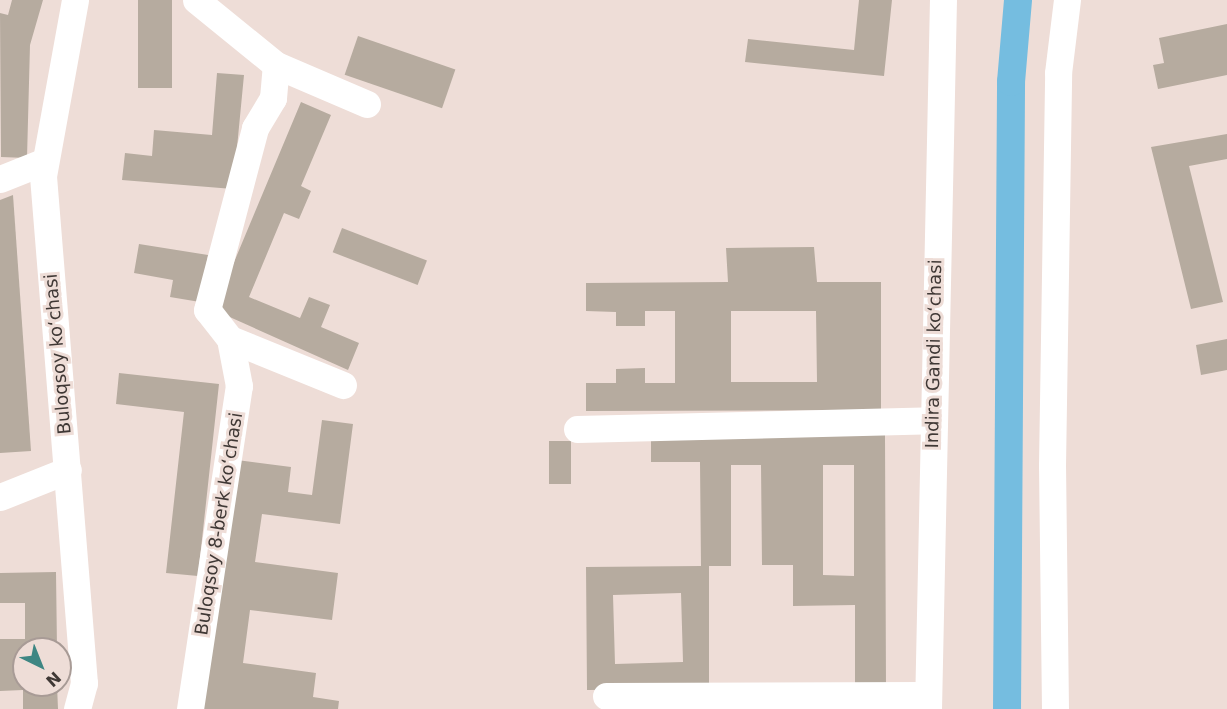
<!DOCTYPE html>
<html>
<head>
<meta charset="utf-8">
<style>
	body { margin:0 }
	#map { position:relative; width:1227px; height:709px; overflow:hidden; background:#eeddd7; font-family:"DejaVu Sans",sans-serif }
	div>[style] { position:absolute }
	[style*='--x'] { left:calc(var(--x)*1px); top:calc(var(--y)*1px); width:calc(var(--w)*1px); rotate:calc(var(--a)*1deg) }
	.canal>* { height:28px; margin:-14px; padding:0 14px; transform-origin:14px; border-radius:14px; background:#75bde0 }
	.building>* { inset:0; background:#b6ab9f; transform-origin:0 0 }
	.minor>* { height:27px; margin:-13.5px; padding:0 13.5px; transform-origin:13.5px; border-radius:13.5px; background:#fff }
	span { translate:-50% -50%; white-space:nowrap; text-align:center; line-height:1.15; -webkit-text-stroke:6px #eeddd7; paint-order:stroke }
	.street-label { font-size:18px; color:#3f3835 }
	.north { position:absolute; left:12px; top:637px; width:60px; height:60px; box-sizing:border-box; background:#eeddd7; border:2px solid #a89b96; border-radius:50%; rotate:137deg; font-size:16px; font-weight:700; line-height:24px; text-align:center; color:#3f3835 }
	.north::after { content:''; display:block; margin:auto; width:21px; height:27px; background:#3e8683; clip-path:polygon(50% 0,100% 100%,50% 72%,0 100%) }
</style>
</head>
<body>
<div id="map">
	<div class="canal">
		<div style="--x:1007;--y:709;--w:627;--a:-89.63"></div>
		<div style="--x:1011;--y:82;--w:82;--a:-85.1"></div>
	</div>
	<div class="building">
		<div style="clip-path:polygon(12px 0,43px 0,30px 45px,27px 158px,1px 157px,0 13px,8px 15px)"></div>
		<div style="left:138px;top:0;width:34px;height:88px"></div>
		<div style="clip-path:polygon(859px 0,892px 0,884px 76px,745px 62px,748px 39px,854px 50px)"></div>
		<div style="clip-path:polygon(1227px 24px,1227px 75px,1158px 89px,1153px 65px,1164px 63px,1159px 38px)"></div>
		<div style="left:358px;top:36px;width:103px;height:41px;rotate:19deg"></div>
		<div style="clip-path:polygon(217px 73px,244px 75px,233px 189px,122px 180px,125px 153px,152px 156px,154px 130px,212px 135px)"></div>
		<div style="clip-path:polygon(301px 102px,331px 115px,301px 186px,311px 191px,299px 219px,284px 213px,249px 297px,300px 318px,309px 297px,330px 305px,321px 327px,359px 343px,348px 370px,214px 310px)"></div>
		<div style="clip-path:polygon(1227px 134px,1227px 159px,1189px 166px,1223px 302px,1191px 309px,1151px 147px)"></div>
		<div style="clip-path:polygon(13px 195px,31px 451px,0 453px,0 200px)"></div>
		<div style="left:342px;top:228px;width:91px;height:26px;rotate:21deg"></div>
		<div style="clip-path:polygon(139px 244px,208px 255px,200px 302px,170px 297px,173px 280px,134px 273px)"></div>
		<div style="clip-path:polygon(evenodd,814px 247px,817px 282px,881px 282px,881px 410px,586px 411px,586px 383px,616px 383px,616px 369px,645px 368px,645px 383px,675px 383px,675px 311px,645px 311px,645px 326px,616px 326px,616px 312px,586px 311px,586px 283px,728px 282px,726px 248px,814px 247px,731px 311px,816px 311px,817px 382px,731px 382px,731px 311px)"></div>
		<div style="clip-path:polygon(1227px 339px,1227px 370px,1201px 375px,1196px 345px)"></div>
		<div style="clip-path:polygon(119px 373px,219px 384px,198px 576px,166px 573px,184px 412px,116px 404px)"></div>
		<div style="clip-path:polygon(322px 420px,353px 424px,340px 524px,262px 514px,255px 562px,338px 573px,332px 620px,250px 610px,243px 663px,316px 673px,313px 697px,339px 701px,338px 709px,203px 709px,237px 460px,291px 467px,288px 492px,312px 495px)"></div>
		<div style="clip-path:polygon(evenodd,885px 434px,886px 688px,855px 688px,855px 605px,793px 606px,793px 565px,762px 565px,761px 465px,731px 465px,731px 566px,709px 566px,709px 689px,587px 690px,586px 567px,701px 566px,700px 462px,651px 462px,651px 437px,885px 434px,823px 465px,854px 465px,854px 576px,823px 575px,823px 465px,885px 434px,681px 593px,683px 662px,615px 664px,613px 595px,681px 593px)"></div>
		<div style="left:549px;top:441px;width:22px;height:43px"></div>
		<div style="clip-path:polygon(56px 572px,57px 649px,24px 649px,24px 685px,57px 685px,58px 709px,23px 709px,23px 690px,0 691px,0 639px,25px 639px,25px 603px,0 603px,0 573px)"></div>
	</div>
	<div class="minor">
		<div style="--x:75;--y:0;--w:179;--a:100.3"></div>
		<div style="--x:43;--y:176;--w:509;--a:85.38"></div>
		<div style="--x:84;--y:683;--w:27;--a:105"></div>
		<div style="--x:276;--y:65;--w:99;--a:23.2"></div>
		<div style="--x:0;--y:179;--w:48;--a:-21.8"></div>
		<div style="--x:230;--y:339;--w:122;--a:22.2"></div>
		<div style="--x:577;--y:429;--w:356;--a:-1.4"></div>
		<div style="--x:0;--y:497;--w:73;--a:-21.7"></div>
		<div style="--x:606;--y:696;--w:322;--a:-0.2"></div>
		<div style="--x:190;--y:709;--w:327;--a:-81.4"></div>
		<div style="--x:239;--y:386;--w:48;--a:-100.8"></div>
		<div style="--x:230;--y:339;--w:37;--a:-128"></div>
		<div style="--x:207;--y:310;--w:188;--a:-75.2"></div>
		<div style="--x:255;--y:128;--w:35;--a:-59"></div>
		<div style="--x:273;--y:98;--w:33;--a:-85"></div>
		<div style="--x:276;--y:65;--w:103;--a:-140.9"></div>
		<div style="--x:928;--y:709;--w:709;--a:-88.79"></div>
		<div style="--x:1055;--y:709;--w:243;--a:-90.7"></div>
		<div style="--x:1052;--y:466;--w:393;--a:-89.1"></div>
		<div style="--x:1058;--y:73;--w:74;--a:-83"></div>
	</div>
	<div class="street-label">
		<span style="left:58px;top:354px;rotate:-95deg">Buloqsoy koʻchasi</span>
		<span style="left:934px;top:354px;rotate:-89deg">Indira Gandi koʻchasi</span>
		<span style="left:219px;top:524px;rotate:-81deg">Buloqsoy 8-berk koʻchasi</span>
	</div>
	<div class="north">N</div>
</div>
</body>
</html>
